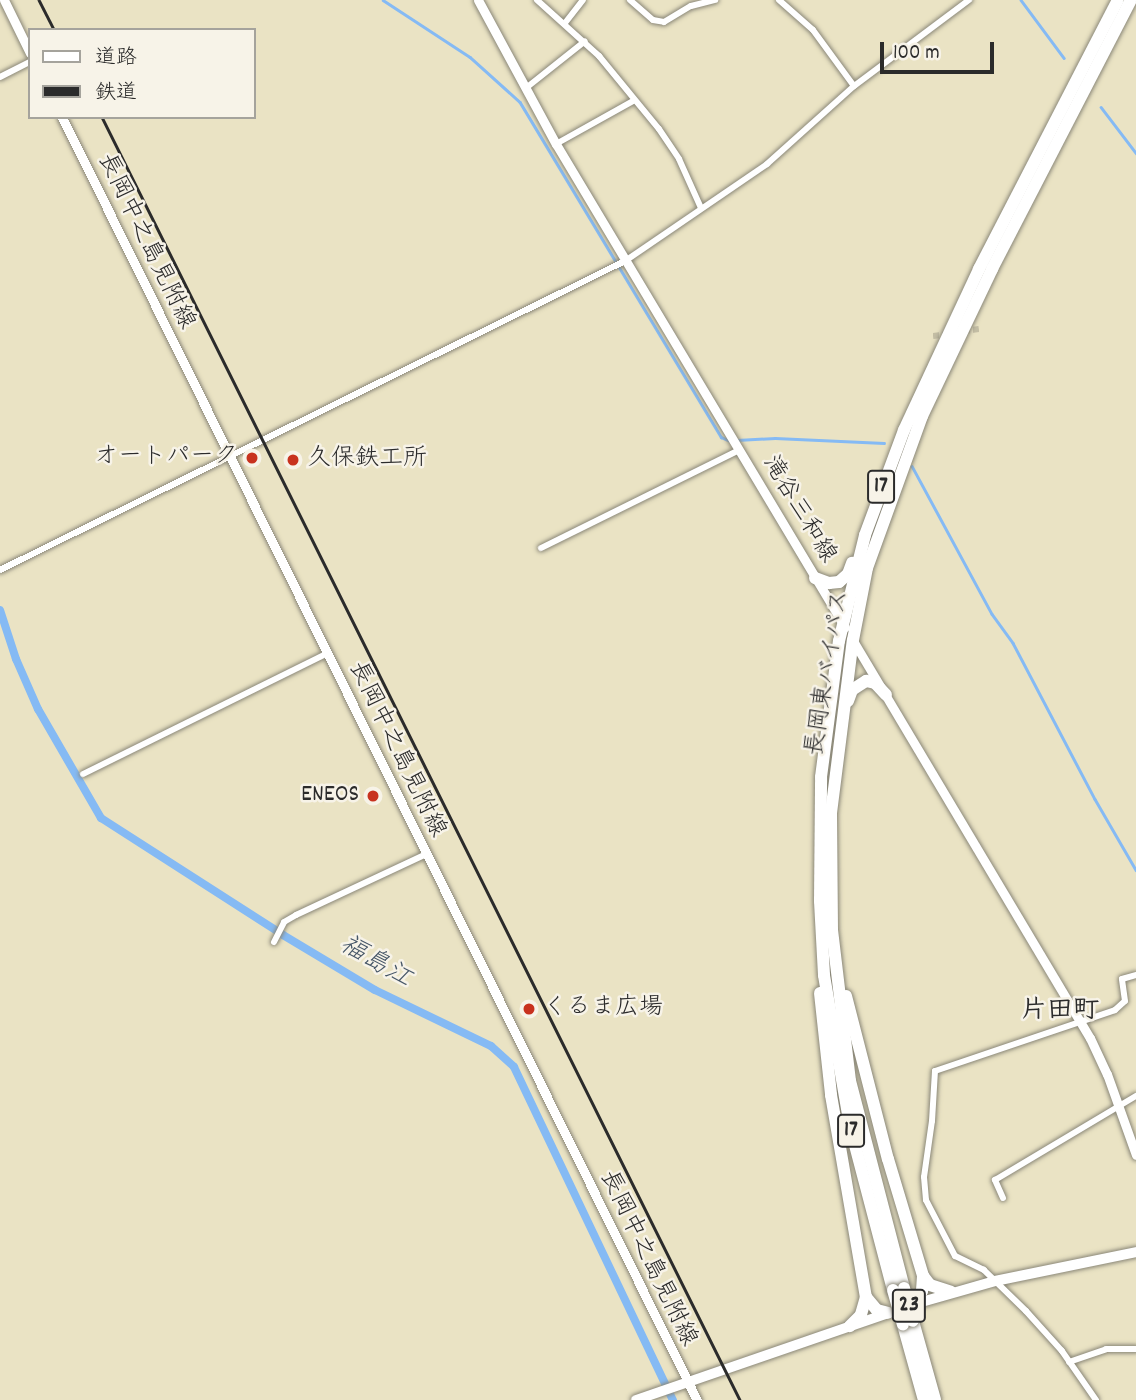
<!DOCTYPE html>
<html>
<head>
<meta charset="utf-8">
<style>
	body { margin:0 }
	#map { position:relative; width:1136px; height:1400px; overflow:hidden; background:#eae3c4; font-family:Dekko,"Klee One",sans-serif }
	div>[style] { position:absolute }
	[style*='--x'] { left:calc(var(--x)*1px); top:calc(var(--y)*1px); width:calc(var(--w)*1px); rotate:calc(var(--a)*1deg) }
	.stream>* { height:2.5px; margin:-1.25px; padding:0 1.25px; transform-origin:1.25px; border-radius:1.25px; background:#85baf4 }
	.canal>* { height:8px; margin:-4px; padding:0 4px; transform-origin:4px; border-radius:4px; background:#85baf4 }
	.street-tunnel>* { height:6px; margin-top:-3px; transform-origin:0; background:repeating-linear-gradient(90deg,#c4bea5 0 6px,transparent 0 9px) }
	.roads { filter:drop-shadow(0 0 2px #8a8778) drop-shadow(0 0 2px #8a8778) }
	.street>* { height:6px; margin:-3px; padding:0 3px; transform-origin:3px; border-radius:3px; background:#fff }
	.secondary>* { height:9px; margin:-4.5px; padding:0 4.5px; transform-origin:4.5px; border-radius:4.5px; background:#fff }
	.primary>* { height:10px; margin:-5px; padding:0 5px; transform-origin:5px; border-radius:5px; background:#fff }
	.highway>* { height:12px; margin:-6px; padding:0 6px; transform-origin:6px; border-radius:6px; background:#fff }
	.rail>* { height:2.5px; margin:-1.25px; padding:0 1.25px; transform-origin:1.25px; border-radius:1.25px; background:#2b2b2b }
	.bridges { filter:drop-shadow(0 0 2px #8a8778) drop-shadow(0 0 2px #8a8778) }
	.highway-bridge>* { height:12px; margin:-6px; padding:0 6px; transform-origin:6px; border-radius:6px; background:#fff }
	.dots>* { width:19px; height:19px; translate:-50% -50%; box-sizing:border-box; border:4px solid #f7f3e8; border-radius:50% }
	span { translate:-50% -50%; white-space:nowrap; text-align:center; line-height:1.15; -webkit-text-stroke:5px #f7f3e8; paint-order:stroke }
	.shield-label span { padding:2px 5px; background:#f7f3e8; border:2px solid; border-radius:5px; -webkit-text-stroke-width:0 }
	.shield-label { font-size:23px; color:#2b2b2b; font-weight:700 }
	.street-label { font-size:24px; color:#2b2b2b }
	.poi-label { font-size:24px; color:#2b2b2b }
	.right { translate:-100% -50%; text-align:right }
	.left { translate:0 -50%; text-align:left }
	.water-label { font-size:26px; color:#465667; font-style:italic }
	.neighbourhood-label { font-size:26px; color:#2b2b2b; font-weight:700 }
	.legend { position:absolute; left:28px; top:28px; width:228px; height:91px; box-sizing:border-box; background:#f7f3e8; border:2px solid #a5a39c; margin:0; padding:9px 12px; list-style:none; font-size:21px; color:#2b2b2b }
	.legend li { display:flex; align-items:center; gap:14px; height:35px }
	.legend b { width:35px; border:2px solid #a5a39c }
	.scale { position:absolute; left:880px; top:42px; width:114px; height:32px; box-sizing:border-box; border:4px solid #2b2b2b; border-top:0; padding-left:9px; font-size:21px; line-height:24px; white-space:nowrap; color:#2b2b2b; -webkit-text-stroke:5px #f7f3e8; paint-order:stroke }
</style>
</head>
<body>
<div id="map">
	<div class="stream">
		<div style="--x:383;--y:0;--w:104;--a:33.2"></div>
		<div style="--x:470;--y:57;--w:67;--a:42"></div>
		<div style="--x:520;--y:102;--w:391;--a:59"></div>
		<div style="--x:721;--y:437;--w:10;--a:24"></div>
		<div style="--x:1021;--y:0;--w:72;--a:53.4"></div>
		<div style="--x:1101;--y:107;--w:58;--a:52.7"></div>
		<div style="--x:737;--y:440;--w:38;--a:-3"></div>
		<div style="--x:775;--y:438;--w:109;--a:2.6"></div>
		<div style="--x:912;--y:466;--w:168;--a:61.6"></div>
		<div style="--x:992;--y:614;--w:36;--a:54"></div>
		<div style="--x:1013;--y:643;--w:176;--a:62.3"></div>
		<div style="--x:1095;--y:799;--w:82;--a:60"></div>
	</div>
	<div class="canal">
		<div style="--x:0;--y:610;--w:52;--a:71.9"></div>
		<div style="--x:16;--y:659;--w:55;--a:66.3"></div>
		<div style="--x:38;--y:709;--w:126;--a:60"></div>
		<div style="--x:101;--y:818;--w:216;--a:32.7"></div>
		<div style="--x:283;--y:935;--w:107;--a:30.9"></div>
		<div style="--x:375;--y:990;--w:129;--a:25.8"></div>
		<div style="--x:491;--y:1046;--w:31;--a:42"></div>
		<div style="--x:514;--y:1067;--w:369;--a:64.5"></div>
	</div>
	<div class="street-tunnel">
		<div style="--x:964;--y:331;--w:15;--a:-8"></div>
		<div style="--x:933;--y:336;--w:16;--a:-7"></div>
	</div>
	<div class="roads">
		<div class="street">
			<div style="--x:537;--y:0;--w:84;--a:42.1"></div>
			<div style="--x:599;--y:56;--w:94;--a:50.6"></div>
			<div style="--x:659;--y:129;--w:36;--a:56"></div>
			<div style="--x:679;--y:159;--w:54;--a:65.8"></div>
			<div style="--x:630;--y:0;--w:30;--a:41"></div>
			<div style="--x:653;--y:20;--w:11;--a:10"></div>
			<div style="--x:664;--y:22;--w:31;--a:-31"></div>
			<div style="--x:691;--y:6;--w:25;--a:-14"></div>
			<div style="--x:779;--y:0;--w:45;--a:41.4"></div>
			<div style="--x:813;--y:30;--w:69;--a:53.8"></div>
			<div style="--x:565;--y:23;--w:29;--a:-52"></div>
			<div style="--x:0;--y:77;--w:34;--a:-27"></div>
			<div style="--x:526;--y:88;--w:75;--a:-38.5"></div>
			<div style="--x:556;--y:144;--w:88;--a:-29.2"></div>
			<div style="--x:541;--y:548;--w:221;--a:-26.3"></div>
			<div style="--x:0;--y:570;--w:697;--a:-26.31"></div>
			<div style="--x:625;--y:261;--w:172;--a:-34.3"></div>
			<div style="--x:767;--y:164;--w:117;--a:-41.9"></div>
			<div style="--x:854;--y:86;--w:144;--a:-36.8"></div>
			<div style="--x:83;--y:774;--w:271;--a:-26.3"></div>
			<div style="--x:274;--y:942;--w:22;--a:-63"></div>
			<div style="--x:284;--y:922;--w:14;--a:-30"></div>
			<div style="--x:296;--y:915;--w:144;--a:-25.1"></div>
			<div style="--x:1003;--y:1198;--w:20;--a:-114"></div>
			<div style="--x:995;--y:1180;--w:164;--a:-30.8"></div>
			<div style="--x:1069;--y:1362;--w:39;--a:-19"></div>
			<div style="--x:1106;--y:1349;--w:30;--a:0"></div>
			<div style="--x:1096;--y:1400;--w:60;--a:-124.8"></div>
			<div style="--x:1062;--y:1351;--w:54;--a:-132"></div>
			<div style="--x:1026;--y:1311;--w:59;--a:-135.7"></div>
			<div style="--x:984;--y:1270;--w:32;--a:-154"></div>
			<div style="--x:955;--y:1256;--w:63;--a:-117.4"></div>
			<div style="--x:926;--y:1200;--w:23;--a:-95"></div>
			<div style="--x:924;--y:1177;--w:57;--a:-81.9"></div>
			<div style="--x:932;--y:1121;--w:50;--a:-86.6"></div>
			<div style="--x:935;--y:1071;--w:190;--a:-18.7"></div>
			<div style="--x:1115;--y:1010;--w:13;--a:-42"></div>
			<div style="--x:1125;--y:1001;--w:22;--a:-98"></div>
			<div style="--x:1122;--y:979;--w:15;--a:-16"></div>
		</div>
		<div class="secondary">
			<div style="--x:4;--y:0;--w:59;--a:63.9"></div>
			<div style="--x:478;--y:0;--w:164;--a:61.6"></div>
			<div style="--x:556;--y:144;--w:563;--a:59.11"></div>
			<div style="--x:62;--y:117;--w:1432;--a:63.67"></div>
			<div style="--x:852;--y:639;--w:465;--a:59.2"></div>
			<div style="--x:1090;--y:1038;--w:40;--a:65"></div>
			<div style="--x:1107;--y:1074;--w:86;--a:70.3"></div>
		</div>
		<div class="primary">
			<div style="--x:911;--y:1305;--w:87;--a:-15.9"></div>
			<div style="--x:995;--y:1281;--w:144;--a:-11.6"></div>
			<div style="--x:636;--y:1400;--w:268;--a:-19"></div>
		</div>
		<div class="highway">
			<div style="--x:815;--y:578;--w:15;--a:20"></div>
			<div style="--x:829;--y:583;--w:10;--a:-6"></div>
			<div style="--x:839;--y:582;--w:12;--a:-42"></div>
			<div style="--x:848;--y:574;--w:12;--a:-70"></div>
			<div style="--x:848;--y:701;--w:12;--a:-70"></div>
			<div style="--x:852;--y:690;--w:17;--a:-33"></div>
			<div style="--x:866;--y:681;--w:9;--a:13"></div>
			<div style="--x:875;--y:683;--w:16;--a:47"></div>
			<div style="--x:820;--y:993;--w:103;--a:83.8"></div>
			<div style="--x:831;--y:1095;--w:205;--a:80.2"></div>
			<div style="--x:866;--y:1297;--w:19;--a:106"></div>
			<div style="--x:861;--y:1315;--w:16;--a:135"></div>
			<div style="--x:846;--y:996;--w:168;--a:75.6"></div>
			<div style="--x:888;--y:1159;--w:122;--a:73.3"></div>
			<div style="--x:923;--y:1276;--w:15;--a:94"></div>
			<div style="--x:922;--y:1291;--w:15;--a:122"></div>
			<div style="--x:923;--y:1276;--w:11;--a:52"></div>
			<div style="--x:930;--y:1285;--w:22;--a:18"></div>
			<div style="--x:904;--y:1288;--w:214;--a:-104.6"></div>
			<div style="--x:850;--y:1081;--w:152;--a:-96.8"></div>
			<div style="--x:832;--y:930;--w:117;--a:-90.5"></div>
			<div style="--x:831;--y:813;--w:174;--a:-82.8"></div>
			<div style="--x:853;--y:640;--w:73;--a:-79"></div>
			<div style="--x:867;--y:568;--w:162;--a:-70.1"></div>
			<div style="--x:922;--y:416;--w:163;--a:-64.5"></div>
			<div style="--x:992;--y:269;--w:303;--a:-62.7"></div>
			<div style="--x:893;--y:1290;--w:170;--a:-104.7"></div>
			<div style="--x:850;--y:1126;--w:153;--a:-99.8"></div>
			<div style="--x:824;--y:975;--w:74;--a:-93.1"></div>
			<div style="--x:820;--y:901;--w:124;--a:-89.5"></div>
			<div style="--x:821;--y:777;--w:137;--a:-82.5"></div>
			<div style="--x:839;--y:641;--w:109;--a:-76.2"></div>
			<div style="--x:865;--y:535;--w:112;--a:-69.6"></div>
			<div style="--x:904;--y:430;--w:178;--a:-65"></div>
			<div style="--x:979;--y:269;--w:303;--a:-62.7"></div>
			<div style="--x:866;--y:1297;--w:17;--a:50"></div>
			<div style="--x:877;--y:1310;--w:11;--a:15"></div>
			<div style="--x:913;--y:1321;--w:82;--a:74.4"></div>
			<div style="--x:903;--y:1325;--w:78;--a:74.4"></div>
		</div>
	</div>
	<div class="rail">
		<div style="--x:39;--y:0;--w:34;--a:63"></div>
		<div style="--x:102;--y:117;--w:1433;--a:63.56"></div>
	</div>
	<div class="bridges">
		<div class="highway-bridge">
			<div style="--x:904;--y:1288;--w:34;--a:75"></div>
			<div style="--x:893;--y:1290;--w:36;--a:74"></div>
		</div>
	</div>
	<div class="dots">
		<div style="left:252px;top:458px;background:#c8321e"></div>
		<div style="left:293px;top:460px;background:#c8321e"></div>
		<div style="left:373px;top:796px;background:#c8321e"></div>
		<div style="left:529px;top:1009px;background:#c8321e"></div>
	</div>
	<div class="shield-label">
		<span style="left:881px;top:487px">17</span>
		<span style="left:851px;top:1131px">17</span>
		<span style="left:909px;top:1306px">23</span>
	</div>
	<div class="street-label">
		<span style="left:145px;top:242px;rotate:64deg">長岡中之島見附線</span>
		<span style="left:798px;top:510px;rotate:59deg">滝谷三和線</span>
		<span style="left:829px;top:673px;rotate:-81deg">長岡東バイパス</span>
		<span style="left:396px;top:750px;rotate:64deg">長岡中之島見附線</span>
		<span style="left:647px;top:1259px;rotate:64deg">長岡中之島見附線</span>
	</div>
	<div class="poi-label">
		<span class="right" style="left:238px;top:458px">オートパーク</span>
		<span class="left" style="left:307px;top:460px">久保鉄工所</span>
		<span class="right" style="left:359px;top:796px">ENEOS</span>
		<span class="left" style="left:543px;top:1009px">くるま広場</span>
	</div>
	<div class="water-label">
		<span style="left:375px;top:963px;rotate:30deg">福島江</span>
	</div>
	<div class="neighbourhood-label">
		<span style="left:1060px;top:1012px">片田町</span>
	</div>
	<ul class="legend">
	<li><b style="height:9px;background:#fff"></b>道路</li>
	<li><b style="height:9px;background:#2b2b2b"></b>鉄道</li>
	</ul>
	<div class="scale">100 m</div>
</div>
</body>
</html>
